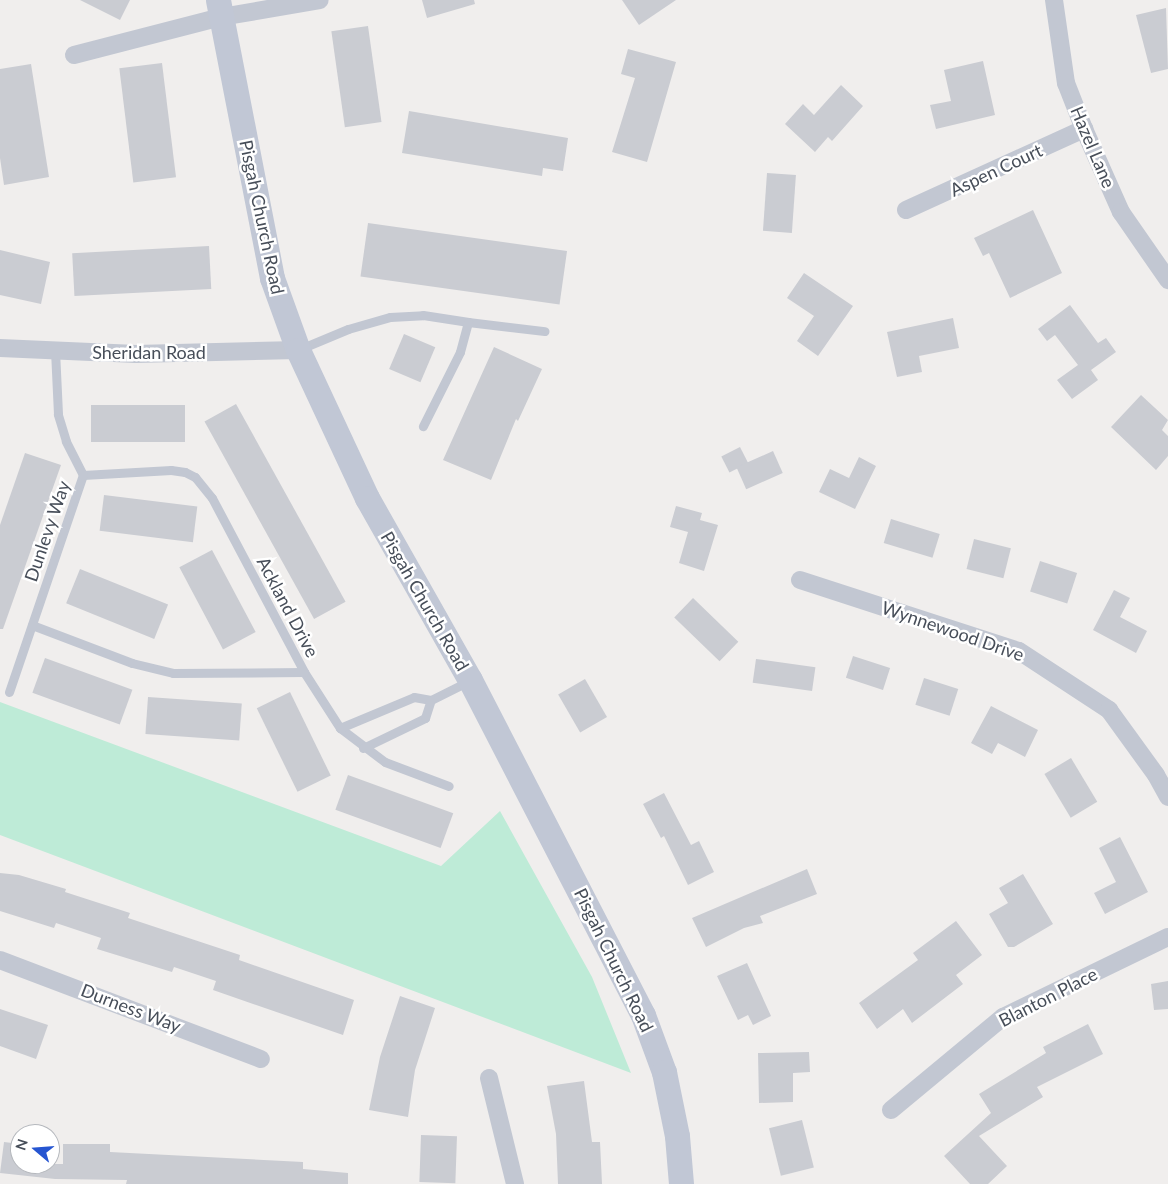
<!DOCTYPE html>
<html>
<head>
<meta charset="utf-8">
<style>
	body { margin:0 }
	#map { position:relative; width:1168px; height:1184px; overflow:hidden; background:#f0eeed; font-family:Lato,sans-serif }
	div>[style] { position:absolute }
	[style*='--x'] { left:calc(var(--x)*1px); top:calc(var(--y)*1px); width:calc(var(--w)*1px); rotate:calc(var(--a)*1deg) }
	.green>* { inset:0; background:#beebd7 }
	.building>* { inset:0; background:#caccd2; transform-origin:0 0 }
	.service>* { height:9px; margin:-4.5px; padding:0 4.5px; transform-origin:4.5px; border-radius:4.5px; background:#c2c7d2 }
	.minor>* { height:18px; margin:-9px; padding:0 9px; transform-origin:9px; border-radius:9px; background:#c2c7d2 }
	.secondary>* { height:25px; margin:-12.5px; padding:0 12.5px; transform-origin:12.5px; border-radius:12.5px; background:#c1c7d5 }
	span { translate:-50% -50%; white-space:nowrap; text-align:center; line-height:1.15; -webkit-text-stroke:5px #fff; paint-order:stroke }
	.street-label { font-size:18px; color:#474e59 }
	.north { position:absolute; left:10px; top:1124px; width:50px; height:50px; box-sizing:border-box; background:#fff; border:1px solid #b5b8bd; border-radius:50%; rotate:288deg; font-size:14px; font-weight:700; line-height:20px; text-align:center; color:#474e59 }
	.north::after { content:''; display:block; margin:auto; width:18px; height:22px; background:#2655d1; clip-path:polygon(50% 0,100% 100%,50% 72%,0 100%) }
</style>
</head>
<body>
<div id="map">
	<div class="green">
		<div style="clip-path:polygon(0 702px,441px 866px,500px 811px,592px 977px,631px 1073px,0 835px)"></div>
	</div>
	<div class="building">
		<div style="clip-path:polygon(80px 0,130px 0,120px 20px)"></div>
		<div style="clip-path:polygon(422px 0,474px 0,475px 4px,427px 18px)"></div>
		<div style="clip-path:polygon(622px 0,676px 0,639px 25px)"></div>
		<div style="clip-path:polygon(1166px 8px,1168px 69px,1151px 73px,1136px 15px)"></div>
		<div style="left:368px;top:26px;width:97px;height:37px;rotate:82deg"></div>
		<div style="clip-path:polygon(628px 49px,676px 62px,647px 162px,612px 152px,635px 78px,621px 74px)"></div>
		<div style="clip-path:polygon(983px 61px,995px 115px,936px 129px,930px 105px,951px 101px,944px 70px)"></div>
		<div style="left:162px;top:63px;width:115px;height:43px;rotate:83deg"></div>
		<div style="clip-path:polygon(31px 64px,49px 177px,4px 185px,0 158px,0 69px)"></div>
		<div style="clip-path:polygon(841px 85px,863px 106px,832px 141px,828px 137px,815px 152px,785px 124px,803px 104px,814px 115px)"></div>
		<div style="clip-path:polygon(409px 111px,568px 138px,563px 171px,543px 168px,542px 176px,402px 153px)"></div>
		<div style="left:767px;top:173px;width:29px;height:58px;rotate:4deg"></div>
		<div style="clip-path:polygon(1033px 210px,1062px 273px,1010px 298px,989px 253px,983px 256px,974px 238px)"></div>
		<div style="left:368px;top:223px;width:201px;height:54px;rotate:8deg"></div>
		<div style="left:209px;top:246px;width:43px;height:137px;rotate:87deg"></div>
		<div style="clip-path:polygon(0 250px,50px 262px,41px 304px,0 295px)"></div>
		<div style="clip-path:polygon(804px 273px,853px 306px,818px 356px,797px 341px,814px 316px,787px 298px)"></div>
		<div style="clip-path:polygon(1070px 305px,1098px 343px,1106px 338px,1116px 352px,1091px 370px,1098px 380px,1072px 399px,1057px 380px,1078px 365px,1055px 335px,1047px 341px,1038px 329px)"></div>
		<div style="clip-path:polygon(953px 318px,959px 348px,919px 356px,922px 372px,897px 377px,887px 332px)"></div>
		<div style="left:404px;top:334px;width:34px;height:38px;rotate:23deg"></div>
		<div style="clip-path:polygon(494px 347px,542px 369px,518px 421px,516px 419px,491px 480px,443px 460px)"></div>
		<div style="clip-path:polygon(1141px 395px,1168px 420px,1162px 430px,1168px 436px,1168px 456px,1156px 470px,1111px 427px)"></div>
		<div style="left:236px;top:404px;width:226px;height:36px;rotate:61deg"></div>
		<div style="left:91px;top:405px;width:94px;height:37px"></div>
		<div style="left:740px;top:447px;width:18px;height:21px;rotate:63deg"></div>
		<div style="left:773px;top:451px;width:24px;height:40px;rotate:66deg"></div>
		<div style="clip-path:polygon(25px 453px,61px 465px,3px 629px,0 629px,0 525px)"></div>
		<div style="clip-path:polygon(859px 457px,876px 466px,855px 509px,819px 492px,830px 469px,849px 478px)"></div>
		<div style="left:104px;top:495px;width:94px;height:36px;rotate:7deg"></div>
		<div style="clip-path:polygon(676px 506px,702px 513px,700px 520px,718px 525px,704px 571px,679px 563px,688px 532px,670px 527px)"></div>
		<div style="left:891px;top:519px;width:51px;height:25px;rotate:17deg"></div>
		<div style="left:974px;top:539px;width:38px;height:31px;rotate:14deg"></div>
		<div style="left:212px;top:550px;width:93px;height:37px;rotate:62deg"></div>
		<div style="left:1040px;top:561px;width:39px;height:32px;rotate:18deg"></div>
		<div style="left:80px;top:569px;width:95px;height:37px;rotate:22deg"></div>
		<div style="clip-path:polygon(1114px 590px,1130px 598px,1120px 617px,1147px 631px,1136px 653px,1093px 630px)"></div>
		<div style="left:693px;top:598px;width:63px;height:27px;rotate:44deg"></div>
		<div style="left:853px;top:656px;width:39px;height:23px;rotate:18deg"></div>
		<div style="left:45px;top:658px;width:93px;height:37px;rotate:20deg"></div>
		<div style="left:756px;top:659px;width:60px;height:24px;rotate:8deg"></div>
		<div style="left:924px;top:678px;width:36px;height:28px;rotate:18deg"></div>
		<div style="left:585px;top:679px;width:44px;height:31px;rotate:60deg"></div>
		<div style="left:290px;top:692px;width:93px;height:37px;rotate:64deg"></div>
		<div style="left:148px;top:697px;width:94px;height:37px;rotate:4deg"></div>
		<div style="clip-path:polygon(991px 706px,1038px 730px,1025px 757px,998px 743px,992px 754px,971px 743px)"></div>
		<div style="left:1071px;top:758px;width:51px;height:31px;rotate:59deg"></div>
		<div style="left:348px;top:775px;width:112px;height:37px;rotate:20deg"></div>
		<div style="clip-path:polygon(664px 793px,691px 845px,699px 841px,714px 872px,688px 885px,664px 836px,661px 838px,643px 804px)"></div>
		<div style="clip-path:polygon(1120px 837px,1148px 892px,1105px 914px,1094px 893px,1116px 882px,1099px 848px)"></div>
		<div style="clip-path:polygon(807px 869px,817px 894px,760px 916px,763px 923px,744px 928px,706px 947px,692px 918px)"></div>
		<div style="clip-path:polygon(0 873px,19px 875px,66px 889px,65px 892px,130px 913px,128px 918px,240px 955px,239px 960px,354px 1000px,343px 1035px,213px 990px,216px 981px,174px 967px,172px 972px,97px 949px,101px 938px,56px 923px,54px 928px,0 911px)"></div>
		<div style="clip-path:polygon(1023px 874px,1053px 924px,1014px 947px,1008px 947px,989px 914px,1008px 903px,999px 888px)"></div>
		<div style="clip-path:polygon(956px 921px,982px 955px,956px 975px,963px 984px,912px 1023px,903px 1009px,877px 1029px,859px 1003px,918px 960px,913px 953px)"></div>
		<div style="clip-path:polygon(747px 963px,771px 1016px,753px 1025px,748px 1015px,738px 1020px,717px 976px)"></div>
		<div style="clip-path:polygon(1168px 981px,1168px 1009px,1154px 1010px,1151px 984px)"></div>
		<div style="clip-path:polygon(400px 996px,435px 1008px,415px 1070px,408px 1117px,369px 1110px,380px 1057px)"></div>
		<div style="clip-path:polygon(0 1009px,48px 1025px,36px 1059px,0 1046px)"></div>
		<div style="clip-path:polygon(1088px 1024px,1103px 1054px,1037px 1087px,1043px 1097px,979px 1136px,1007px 1166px,988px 1184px,970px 1184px,944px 1156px,991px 1113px,979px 1094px,1046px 1053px,1043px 1047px)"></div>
		<div style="clip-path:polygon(809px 1052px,810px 1072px,793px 1073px,793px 1102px,759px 1103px,758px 1053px)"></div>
		<div style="clip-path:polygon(584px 1081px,592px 1142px,600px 1142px,602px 1184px,558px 1184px,556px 1134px,547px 1086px)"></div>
		<div style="left:802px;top:1120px;width:49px;height:34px;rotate:76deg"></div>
		<div style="left:421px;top:1135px;width:36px;height:47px;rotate:2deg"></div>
		<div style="clip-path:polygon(4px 1142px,20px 1144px,20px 1164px,63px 1164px,63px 1144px,110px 1144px,110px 1152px,303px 1162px,303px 1169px,348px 1173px,348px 1184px,126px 1184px,127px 1180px,55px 1179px,0 1173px)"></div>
	</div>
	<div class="service">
		<div style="--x:468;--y:322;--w:77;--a:6.8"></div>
		<div style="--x:300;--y:349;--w:52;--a:-22.6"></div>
		<div style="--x:348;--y:329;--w:44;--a:-15.9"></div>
		<div style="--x:390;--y:317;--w:33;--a:-3"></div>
		<div style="--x:423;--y:315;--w:46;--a:8.8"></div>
		<div style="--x:468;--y:322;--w:31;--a:105"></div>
		<div style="--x:460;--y:352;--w:83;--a:116.6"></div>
		<div style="--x:83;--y:475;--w:88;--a:-3.3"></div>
		<div style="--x:171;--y:470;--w:14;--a:8"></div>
		<div style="--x:185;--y:472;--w:11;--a:27"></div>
		<div style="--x:195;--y:477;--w:27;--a:51"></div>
		<div style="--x:212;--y:498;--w:197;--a:62.1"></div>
		<div style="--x:304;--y:672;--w:67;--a:57.3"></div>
		<div style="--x:340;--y:728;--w:56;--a:37.1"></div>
		<div style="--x:385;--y:762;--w:68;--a:20.6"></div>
		<div style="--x:32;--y:625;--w:107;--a:20.8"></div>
		<div style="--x:132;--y:663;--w:42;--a:13.7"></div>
		<div style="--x:173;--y:673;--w:131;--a:-0.4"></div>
		<div style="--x:9;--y:692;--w:229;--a:-71.2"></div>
		<div style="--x:83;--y:475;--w:38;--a:-117"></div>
		<div style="--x:66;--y:441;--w:28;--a:-107"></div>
		<div style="--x:58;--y:414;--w:64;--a:-92.7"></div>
		<div style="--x:340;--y:728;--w:80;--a:-22.7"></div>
		<div style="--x:414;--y:697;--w:17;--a:10"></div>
		<div style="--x:431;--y:700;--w:42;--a:-26.6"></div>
		<div style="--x:363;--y:748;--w:69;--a:-25.8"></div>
		<div style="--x:425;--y:718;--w:19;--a:-72"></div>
	</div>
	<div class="minor">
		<div style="--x:1054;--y:0;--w:84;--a:81.8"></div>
		<div style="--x:1066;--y:83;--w:49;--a:68.6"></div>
		<div style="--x:1084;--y:129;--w:91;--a:66"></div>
		<div style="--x:1121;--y:212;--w:83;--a:55.3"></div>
		<div style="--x:74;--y:55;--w:152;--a:-14.5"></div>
		<div style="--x:221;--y:17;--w:100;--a:-9.7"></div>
		<div style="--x:906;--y:210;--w:196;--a:-24.5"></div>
		<div style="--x:0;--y:348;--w:136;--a:2.5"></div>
		<div style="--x:136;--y:354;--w:162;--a:-1.4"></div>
		<div style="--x:800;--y:580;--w:230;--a:18"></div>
		<div style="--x:1019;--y:651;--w:108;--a:33.2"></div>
		<div style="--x:1109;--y:710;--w:80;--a:54.1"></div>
		<div style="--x:1156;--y:775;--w:25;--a:61"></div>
		<div style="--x:0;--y:960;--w:279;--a:20.8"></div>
		<div style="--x:489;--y:1078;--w:109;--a:76.2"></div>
		<div style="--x:891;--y:1110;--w:146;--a:-39.7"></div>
		<div style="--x:1003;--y:1017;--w:183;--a:-25.9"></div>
	</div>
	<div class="secondary">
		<div style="--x:218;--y:0;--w:283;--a:79"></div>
		<div style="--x:272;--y:278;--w:77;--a:70.1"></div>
		<div style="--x:298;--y:350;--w:163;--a:65"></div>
		<div style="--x:367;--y:498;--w:209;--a:60.5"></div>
		<div style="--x:470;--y:680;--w:377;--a:62.7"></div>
		<div style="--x:643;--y:1015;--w:61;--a:69.8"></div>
		<div style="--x:664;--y:1072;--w:65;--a:78.5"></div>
		<div style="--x:677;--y:1136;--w:48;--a:85.2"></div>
	</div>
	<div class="street-label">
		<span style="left:1093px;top:147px;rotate:67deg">Hazel Lane</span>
		<span style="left:996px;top:170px;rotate:-25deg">Aspen Court</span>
		<span style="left:262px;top:217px;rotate:78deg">Pisgah Church Road</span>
		<span style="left:149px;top:352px">Sheridan Road</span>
		<span style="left:47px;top:531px;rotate:-71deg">Dunlevy Way</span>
		<span style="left:425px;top:601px;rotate:60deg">Pisgah Church Road</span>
		<span style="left:288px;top:607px;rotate:62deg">Ackland Drive</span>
		<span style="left:953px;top:631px;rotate:19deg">Wynnewood Drive</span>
		<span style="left:614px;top:960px;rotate:64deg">Pisgah Church Road</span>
		<span style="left:1048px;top:997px;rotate:-27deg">Blanton Place</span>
		<span style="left:131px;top:1008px;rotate:21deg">Durness Way</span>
	</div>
	<div class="north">N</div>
</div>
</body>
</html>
